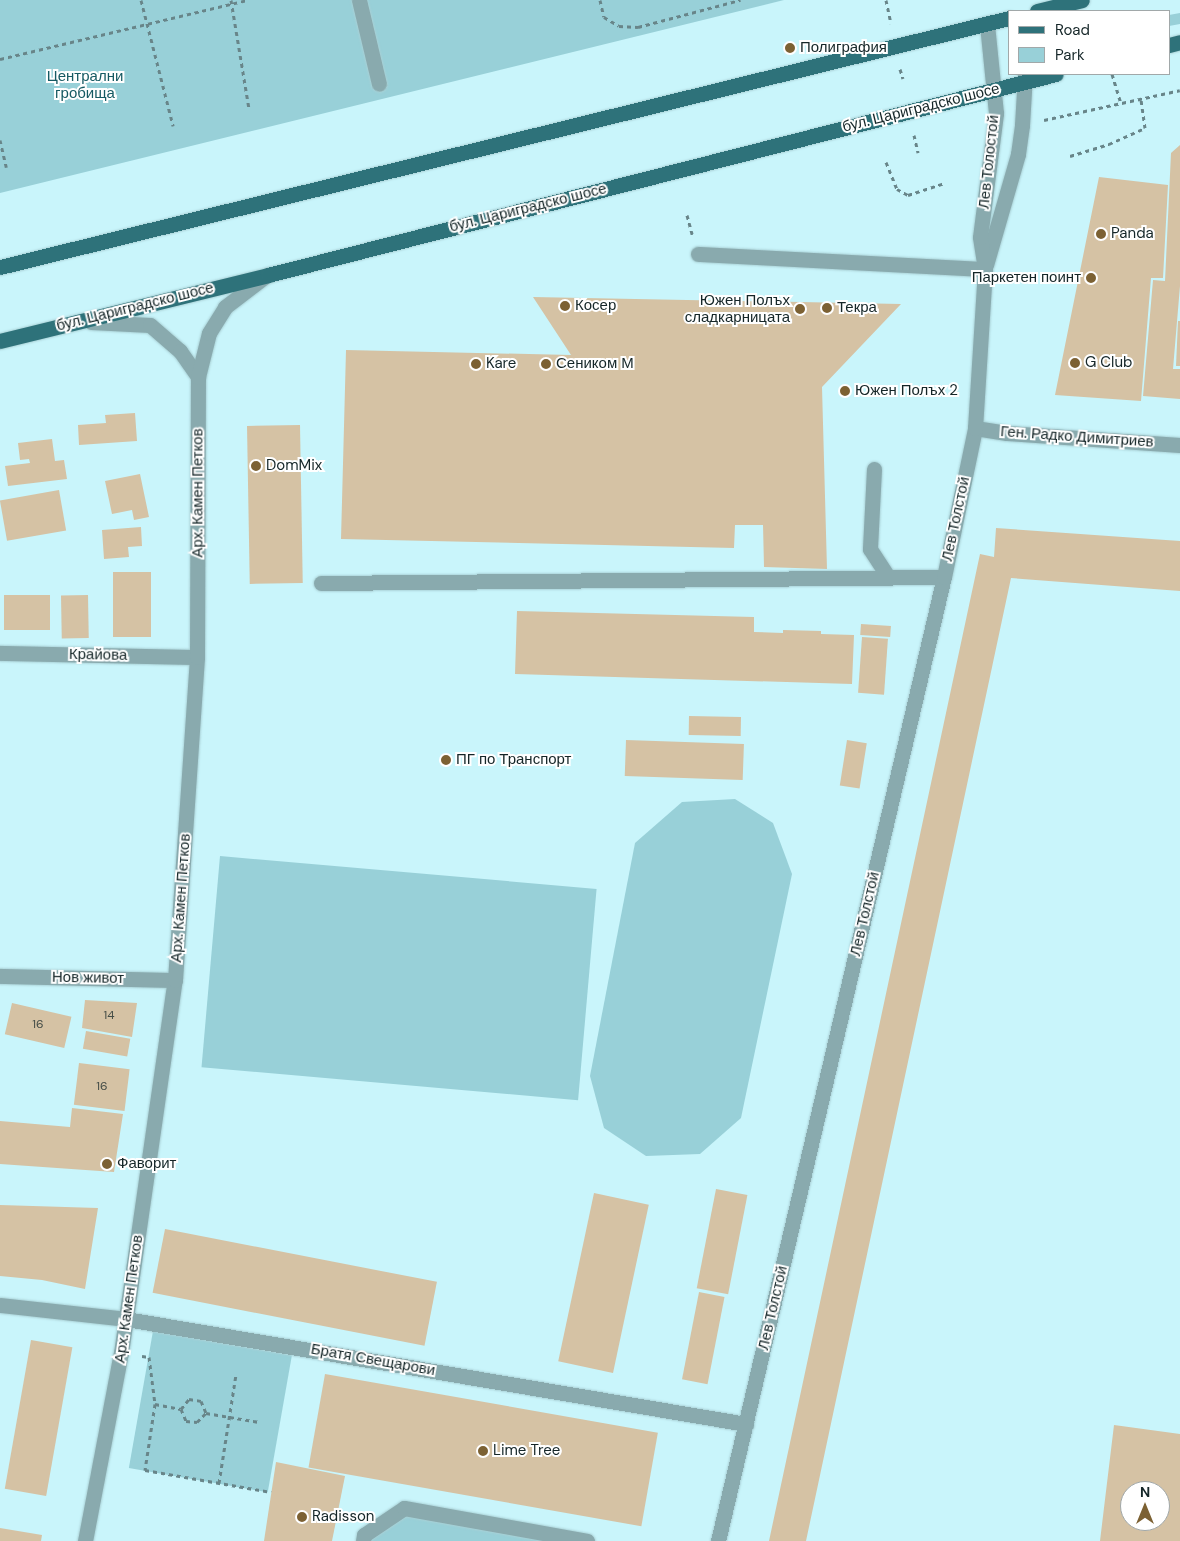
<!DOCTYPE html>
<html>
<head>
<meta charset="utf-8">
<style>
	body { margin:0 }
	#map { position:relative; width:1180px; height:1541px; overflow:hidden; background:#c9f5fb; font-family:"DM Sans",sans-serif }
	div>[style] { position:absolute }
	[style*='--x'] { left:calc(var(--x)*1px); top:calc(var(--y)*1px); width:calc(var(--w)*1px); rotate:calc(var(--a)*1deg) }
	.green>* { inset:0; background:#98d0d8; transform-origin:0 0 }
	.building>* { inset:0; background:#d5c2a4; transform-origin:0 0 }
	.path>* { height:3px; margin-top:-1.5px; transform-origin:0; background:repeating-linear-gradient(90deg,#688589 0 4px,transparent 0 8px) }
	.roads { filter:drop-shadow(0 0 1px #a9d0d5) drop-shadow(0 0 1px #a9d0d5) }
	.minor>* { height:15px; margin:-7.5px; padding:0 7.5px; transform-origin:7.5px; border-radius:7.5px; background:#89aaae }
	.major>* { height:15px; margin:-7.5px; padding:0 7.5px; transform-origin:7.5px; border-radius:7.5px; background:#2e727a }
	.dots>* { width:14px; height:14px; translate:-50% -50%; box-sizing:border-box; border:2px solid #fff; border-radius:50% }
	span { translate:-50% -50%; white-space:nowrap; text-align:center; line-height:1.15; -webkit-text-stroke:4px #fff; paint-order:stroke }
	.number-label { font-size:12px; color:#454d47 }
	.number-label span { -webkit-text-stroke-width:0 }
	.poi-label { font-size:15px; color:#152628 }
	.left { translate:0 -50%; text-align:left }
	.right { translate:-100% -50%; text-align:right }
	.park-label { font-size:15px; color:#165a63 }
	.street-label { font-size:15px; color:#152628 }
	.legend { position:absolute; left:1008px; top:10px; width:162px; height:65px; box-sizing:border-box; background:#fff; border:1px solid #a1a8a9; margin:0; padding:6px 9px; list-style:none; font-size:15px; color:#152628 }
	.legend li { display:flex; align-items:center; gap:10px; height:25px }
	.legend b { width:25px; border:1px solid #a1a8a9 }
	.north { position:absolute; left:1120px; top:1481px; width:50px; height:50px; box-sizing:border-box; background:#fff; border:1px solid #a1a8a9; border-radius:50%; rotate:0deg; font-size:14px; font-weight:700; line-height:20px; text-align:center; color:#152628 }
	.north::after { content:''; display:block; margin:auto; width:18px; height:22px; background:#7c6133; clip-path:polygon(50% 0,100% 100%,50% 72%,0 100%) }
</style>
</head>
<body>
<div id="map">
	<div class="green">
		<div style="clip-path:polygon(0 0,784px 0,0 193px)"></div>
		<div style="clip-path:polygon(1180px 13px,1180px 24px,1169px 26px,1169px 15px)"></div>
		<div style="clip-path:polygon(735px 799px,773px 823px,792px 874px,741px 1118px,700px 1154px,646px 1156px,604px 1128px,590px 1076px,635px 843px,682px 802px)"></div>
		<div style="left:220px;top:856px;width:378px;height:212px;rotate:5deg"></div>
		<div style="left:153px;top:1331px;width:141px;height:139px;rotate:10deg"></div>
		<div style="clip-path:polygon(404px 1508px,551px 1541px,363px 1541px)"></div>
	</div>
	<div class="building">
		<div style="clip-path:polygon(1180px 145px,1180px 286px,1173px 369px,1180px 369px,1180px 399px,1143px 396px,1153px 280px,1165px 281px,1171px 153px)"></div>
		<div style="clip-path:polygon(1099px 177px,1168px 185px,1163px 278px,1151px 278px,1141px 401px,1055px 395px)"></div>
		<div style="clip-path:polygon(533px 297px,901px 304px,822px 387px,827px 569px,764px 567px,763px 525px,735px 525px,734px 548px,341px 539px,346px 350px,571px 355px)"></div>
		<div style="clip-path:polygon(1178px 321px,1180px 321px,1180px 366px,1176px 366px)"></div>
		<div style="clip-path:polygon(135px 413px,137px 441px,79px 445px,78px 425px,106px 423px,105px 415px)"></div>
		<div style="left:300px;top:425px;width:158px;height:53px;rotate:89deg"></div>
		<div style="clip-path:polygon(52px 439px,55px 461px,64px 460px,67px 479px,8px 486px,5px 466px,30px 463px,29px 459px,20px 460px,18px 443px)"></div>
		<div style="clip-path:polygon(140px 474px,149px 517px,134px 520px,132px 510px,112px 514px,105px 481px)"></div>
		<div style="left:59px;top:490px;width:41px;height:60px;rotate:80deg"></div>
		<div style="clip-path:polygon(141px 527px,142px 546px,128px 547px,129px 557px,104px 559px,102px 530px)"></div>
		<div style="clip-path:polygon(996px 528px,1180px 541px,1180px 591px,1011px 578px,806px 1541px,769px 1541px,980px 554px,994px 557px)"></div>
		<div style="left:113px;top:572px;width:38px;height:65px"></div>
		<div style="left:4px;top:595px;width:46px;height:35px"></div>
		<div style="left:88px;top:595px;width:43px;height:27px;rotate:89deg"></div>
		<div style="clip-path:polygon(517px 611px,754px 617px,754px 632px,783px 633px,783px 630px,821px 631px,821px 634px,854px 635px,852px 684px,515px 674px)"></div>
		<div style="left:861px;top:624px;width:30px;height:11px;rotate:4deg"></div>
		<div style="left:862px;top:637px;width:26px;height:56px;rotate:4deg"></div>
		<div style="left:689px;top:716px;width:52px;height:19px;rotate:1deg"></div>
		<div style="left:626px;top:740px;width:118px;height:36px;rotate:2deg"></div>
		<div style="left:847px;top:740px;width:20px;height:46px;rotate:9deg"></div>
		<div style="clip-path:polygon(85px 1000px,137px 1003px,132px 1037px,82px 1028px)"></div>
		<div style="left:12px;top:1003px;width:61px;height:32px;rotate:13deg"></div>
		<div style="left:86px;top:1031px;width:45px;height:18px;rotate:10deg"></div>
		<div style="left:79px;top:1063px;width:51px;height:42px;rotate:7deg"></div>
		<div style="clip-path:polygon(72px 1108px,123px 1114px,114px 1172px,0 1164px,0 1121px,70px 1127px)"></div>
		<div style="left:716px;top:1189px;width:32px;height:101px;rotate:11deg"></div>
		<div style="left:594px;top:1193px;width:56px;height:172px;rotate:12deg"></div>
		<div style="clip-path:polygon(0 1205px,98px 1208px,85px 1289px,42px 1280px,0 1276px)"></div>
		<div style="left:165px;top:1229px;width:277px;height:65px;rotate:11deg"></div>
		<div style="left:699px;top:1292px;width:26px;height:89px;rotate:11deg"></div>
		<div style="left:31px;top:1340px;width:42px;height:151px;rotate:10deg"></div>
		<div style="left:325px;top:1374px;width:338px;height:95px;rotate:10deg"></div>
		<div style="clip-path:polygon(evenodd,1114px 1425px,1180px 1434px,1180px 1541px,1100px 1541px,1114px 1425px,1130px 1491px,1160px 1491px,1160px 1521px,1130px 1521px,1130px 1491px)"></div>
		<div style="clip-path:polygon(276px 1462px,345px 1476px,332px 1541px,264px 1541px)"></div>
		<div style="clip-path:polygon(0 1528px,42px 1535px,41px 1541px,0 1541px)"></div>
	</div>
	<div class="path">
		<div style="--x:141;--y:0;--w:130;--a:75.7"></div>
		<div style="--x:231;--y:0;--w:110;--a:80.6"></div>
		<div style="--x:600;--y:0;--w:17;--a:77"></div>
		<div style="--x:604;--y:17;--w:17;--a:31"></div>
		<div style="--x:619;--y:26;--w:19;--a:3"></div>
		<div style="--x:638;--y:27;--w:106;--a:-14.8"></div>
		<div style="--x:886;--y:0;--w:24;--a:78"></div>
		<div style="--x:0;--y:59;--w:254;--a:-13.4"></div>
		<div style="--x:900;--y:69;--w:10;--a:73"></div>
		<div style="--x:1112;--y:74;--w:30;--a:73"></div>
		<div style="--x:1044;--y:120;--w:139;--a:-12.4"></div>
		<div style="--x:914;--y:135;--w:18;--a:77"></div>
		<div style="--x:0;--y:140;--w:28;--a:77"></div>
		<div style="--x:1070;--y:156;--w:41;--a:-17.1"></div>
		<div style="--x:1109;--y:144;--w:39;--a:-24"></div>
		<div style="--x:1145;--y:128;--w:29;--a:-98"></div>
		<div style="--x:886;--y:162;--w:29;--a:68"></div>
		<div style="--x:897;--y:189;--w:13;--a:29"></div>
		<div style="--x:908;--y:195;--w:39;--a:-18"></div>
		<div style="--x:687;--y:215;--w:20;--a:75"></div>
		<div style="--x:142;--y:1356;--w:7;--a:8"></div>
		<div style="--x:149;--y:1357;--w:47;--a:82.7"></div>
		<div style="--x:155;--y:1404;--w:67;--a:98.6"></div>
		<div style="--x:145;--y:1470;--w:128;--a:9.9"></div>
		<div style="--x:155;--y:1404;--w:26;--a:11"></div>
		<div style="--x:181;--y:1409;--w:13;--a:67"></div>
		<div style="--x:186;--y:1421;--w:11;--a:5"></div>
		<div style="--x:197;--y:1422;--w:13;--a:-45"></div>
		<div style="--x:206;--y:1413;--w:54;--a:9.6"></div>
		<div style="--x:181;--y:1409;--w:13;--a:-51"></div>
		<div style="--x:189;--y:1399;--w:12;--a:9"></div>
		<div style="--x:201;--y:1401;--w:13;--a:67"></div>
		<div style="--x:219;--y:1483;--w:110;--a:-81.1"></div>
	</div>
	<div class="roads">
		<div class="minor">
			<div style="--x:359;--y:0;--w:86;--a:76.6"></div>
			<div style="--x:698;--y:254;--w:287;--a:3"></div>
			<div style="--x:986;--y:265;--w:116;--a:-73.9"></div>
			<div style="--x:1018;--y:154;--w:29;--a:-82"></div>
			<div style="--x:1022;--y:125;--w:51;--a:-86.6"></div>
			<div style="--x:91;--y:322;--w:59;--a:2.9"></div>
			<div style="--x:150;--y:325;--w:40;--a:41"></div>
			<div style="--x:180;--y:351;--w:32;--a:55"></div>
			<div style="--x:975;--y:428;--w:32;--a:9"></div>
			<div style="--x:1007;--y:433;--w:173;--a:4"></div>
			<div style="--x:874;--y:469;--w:80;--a:92.9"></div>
			<div style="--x:870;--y:549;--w:33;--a:57"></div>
			<div style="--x:321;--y:583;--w:623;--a:-0.55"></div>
			<div style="--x:0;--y:653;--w:197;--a:1.2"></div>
			<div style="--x:0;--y:976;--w:175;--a:1.3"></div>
			<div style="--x:0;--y:1305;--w:127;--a:6.3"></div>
			<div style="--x:126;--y:1319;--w:629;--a:9.61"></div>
			<div style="--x:85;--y:1541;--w:191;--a:-79.2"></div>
			<div style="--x:121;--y:1353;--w:377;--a:-81.8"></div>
			<div style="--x:175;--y:980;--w:324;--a:-86.1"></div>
			<div style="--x:197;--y:657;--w:280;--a:-89.8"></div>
			<div style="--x:198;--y:377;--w:45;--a:-76"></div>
			<div style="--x:209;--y:333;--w:31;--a:-58"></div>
			<div style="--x:225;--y:307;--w:53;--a:-37.3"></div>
			<div style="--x:363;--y:1541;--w:6;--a:-81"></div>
			<div style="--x:364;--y:1535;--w:48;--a:-34"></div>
			<div style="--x:404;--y:1508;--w:186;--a:10.2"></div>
			<div style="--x:718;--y:1541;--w:990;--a:-76.81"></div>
			<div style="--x:944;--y:577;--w:152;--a:-78.2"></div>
			<div style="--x:975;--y:428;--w:159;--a:-86.4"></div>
			<div style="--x:985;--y:269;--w:32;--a:-99"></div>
			<div style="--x:980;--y:237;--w:125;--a:-82.6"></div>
			<div style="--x:996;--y:113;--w:89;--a:-95.8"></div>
		</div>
		<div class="major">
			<div style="--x:1037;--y:11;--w:46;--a:-13.7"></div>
			<div style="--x:1169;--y:45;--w:11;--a:-15"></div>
			<div style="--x:0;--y:267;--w:1039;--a:-13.86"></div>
			<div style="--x:0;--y:341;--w:276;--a:-13.8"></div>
			<div style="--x:268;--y:275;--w:813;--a:-14.31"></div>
		</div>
	</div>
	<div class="dots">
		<div style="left:790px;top:48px;background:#7c6133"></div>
		<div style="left:1101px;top:234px;background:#7c6133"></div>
		<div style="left:1091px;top:278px;background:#7c6133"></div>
		<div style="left:565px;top:306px;background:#7c6133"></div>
		<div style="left:827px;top:308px;background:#7c6133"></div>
		<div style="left:800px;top:309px;background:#7c6133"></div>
		<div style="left:1075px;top:363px;background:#7c6133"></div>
		<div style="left:476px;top:364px;background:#7c6133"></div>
		<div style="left:546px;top:364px;background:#7c6133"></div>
		<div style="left:845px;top:391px;background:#7c6133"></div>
		<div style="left:256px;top:466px;background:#7c6133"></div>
		<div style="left:446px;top:760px;background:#7c6133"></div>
		<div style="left:107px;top:1164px;background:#7c6133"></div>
		<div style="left:483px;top:1451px;background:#7c6133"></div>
		<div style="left:302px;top:1517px;background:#7c6133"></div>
	</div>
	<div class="number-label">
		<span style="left:109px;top:1016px">14</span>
		<span style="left:38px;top:1025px">16</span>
		<span style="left:102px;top:1087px">16</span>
	</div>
	<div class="poi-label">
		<span class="left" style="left:800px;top:48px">Полиграфия</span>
		<span class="left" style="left:1111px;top:234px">Panda</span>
		<span class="right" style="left:1081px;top:278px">Паркетен поинт</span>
		<span class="right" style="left:790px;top:309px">Южен Полъх<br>сладкарницата</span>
		<span class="left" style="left:575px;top:306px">Косер</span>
		<span class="left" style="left:837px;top:308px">Текра</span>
		<span class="left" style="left:1085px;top:363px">G Club</span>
		<span class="left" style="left:486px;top:364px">Kare</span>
		<span class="left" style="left:556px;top:364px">Сеником М</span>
		<span class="left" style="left:855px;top:391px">Южен Полъх 2</span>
		<span class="left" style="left:266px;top:466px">DomMix</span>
		<span class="left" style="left:456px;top:760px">ПГ по Транспорт</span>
		<span class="left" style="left:117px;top:1164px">Фаворит</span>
		<span class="left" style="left:493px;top:1451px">Lime Tree</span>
		<span class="left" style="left:312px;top:1517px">Radisson</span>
	</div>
	<div class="park-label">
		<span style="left:85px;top:85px">Централни<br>гробища</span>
	</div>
	<div class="street-label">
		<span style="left:921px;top:108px;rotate:-14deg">бул. Цариградско шосе</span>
		<span style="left:989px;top:162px;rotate:-84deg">Лев Толостой</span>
		<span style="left:528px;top:208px;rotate:-14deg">бул. Цариградско шосе</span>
		<span style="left:135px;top:307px;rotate:-14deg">бул. Цариградско шосе</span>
		<span style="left:1077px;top:437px;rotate:4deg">Ген. Радко Димитриев</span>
		<span style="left:198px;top:493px;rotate:-90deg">Арх. Камен Петков</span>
		<span style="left:956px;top:519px;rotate:-78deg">Лев Толстой</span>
		<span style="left:98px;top:655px;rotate:1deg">Крайова</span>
		<span style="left:181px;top:898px;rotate:-86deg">Арх. Камен Петков</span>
		<span style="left:865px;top:914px;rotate:-77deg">Лев Толстой</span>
		<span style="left:88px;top:978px;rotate:1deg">Нов живот</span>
		<span style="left:129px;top:1299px;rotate:-82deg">Арх. Камен Петков</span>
		<span style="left:773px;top:1308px;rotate:-77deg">Лев Толстой</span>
		<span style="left:373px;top:1360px;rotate:10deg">Братя Свещарови</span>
	</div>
	<ul class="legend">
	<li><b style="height:6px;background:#2e727a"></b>Road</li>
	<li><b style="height:14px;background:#98d0d8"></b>Park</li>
	</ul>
	<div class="north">N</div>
</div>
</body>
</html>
